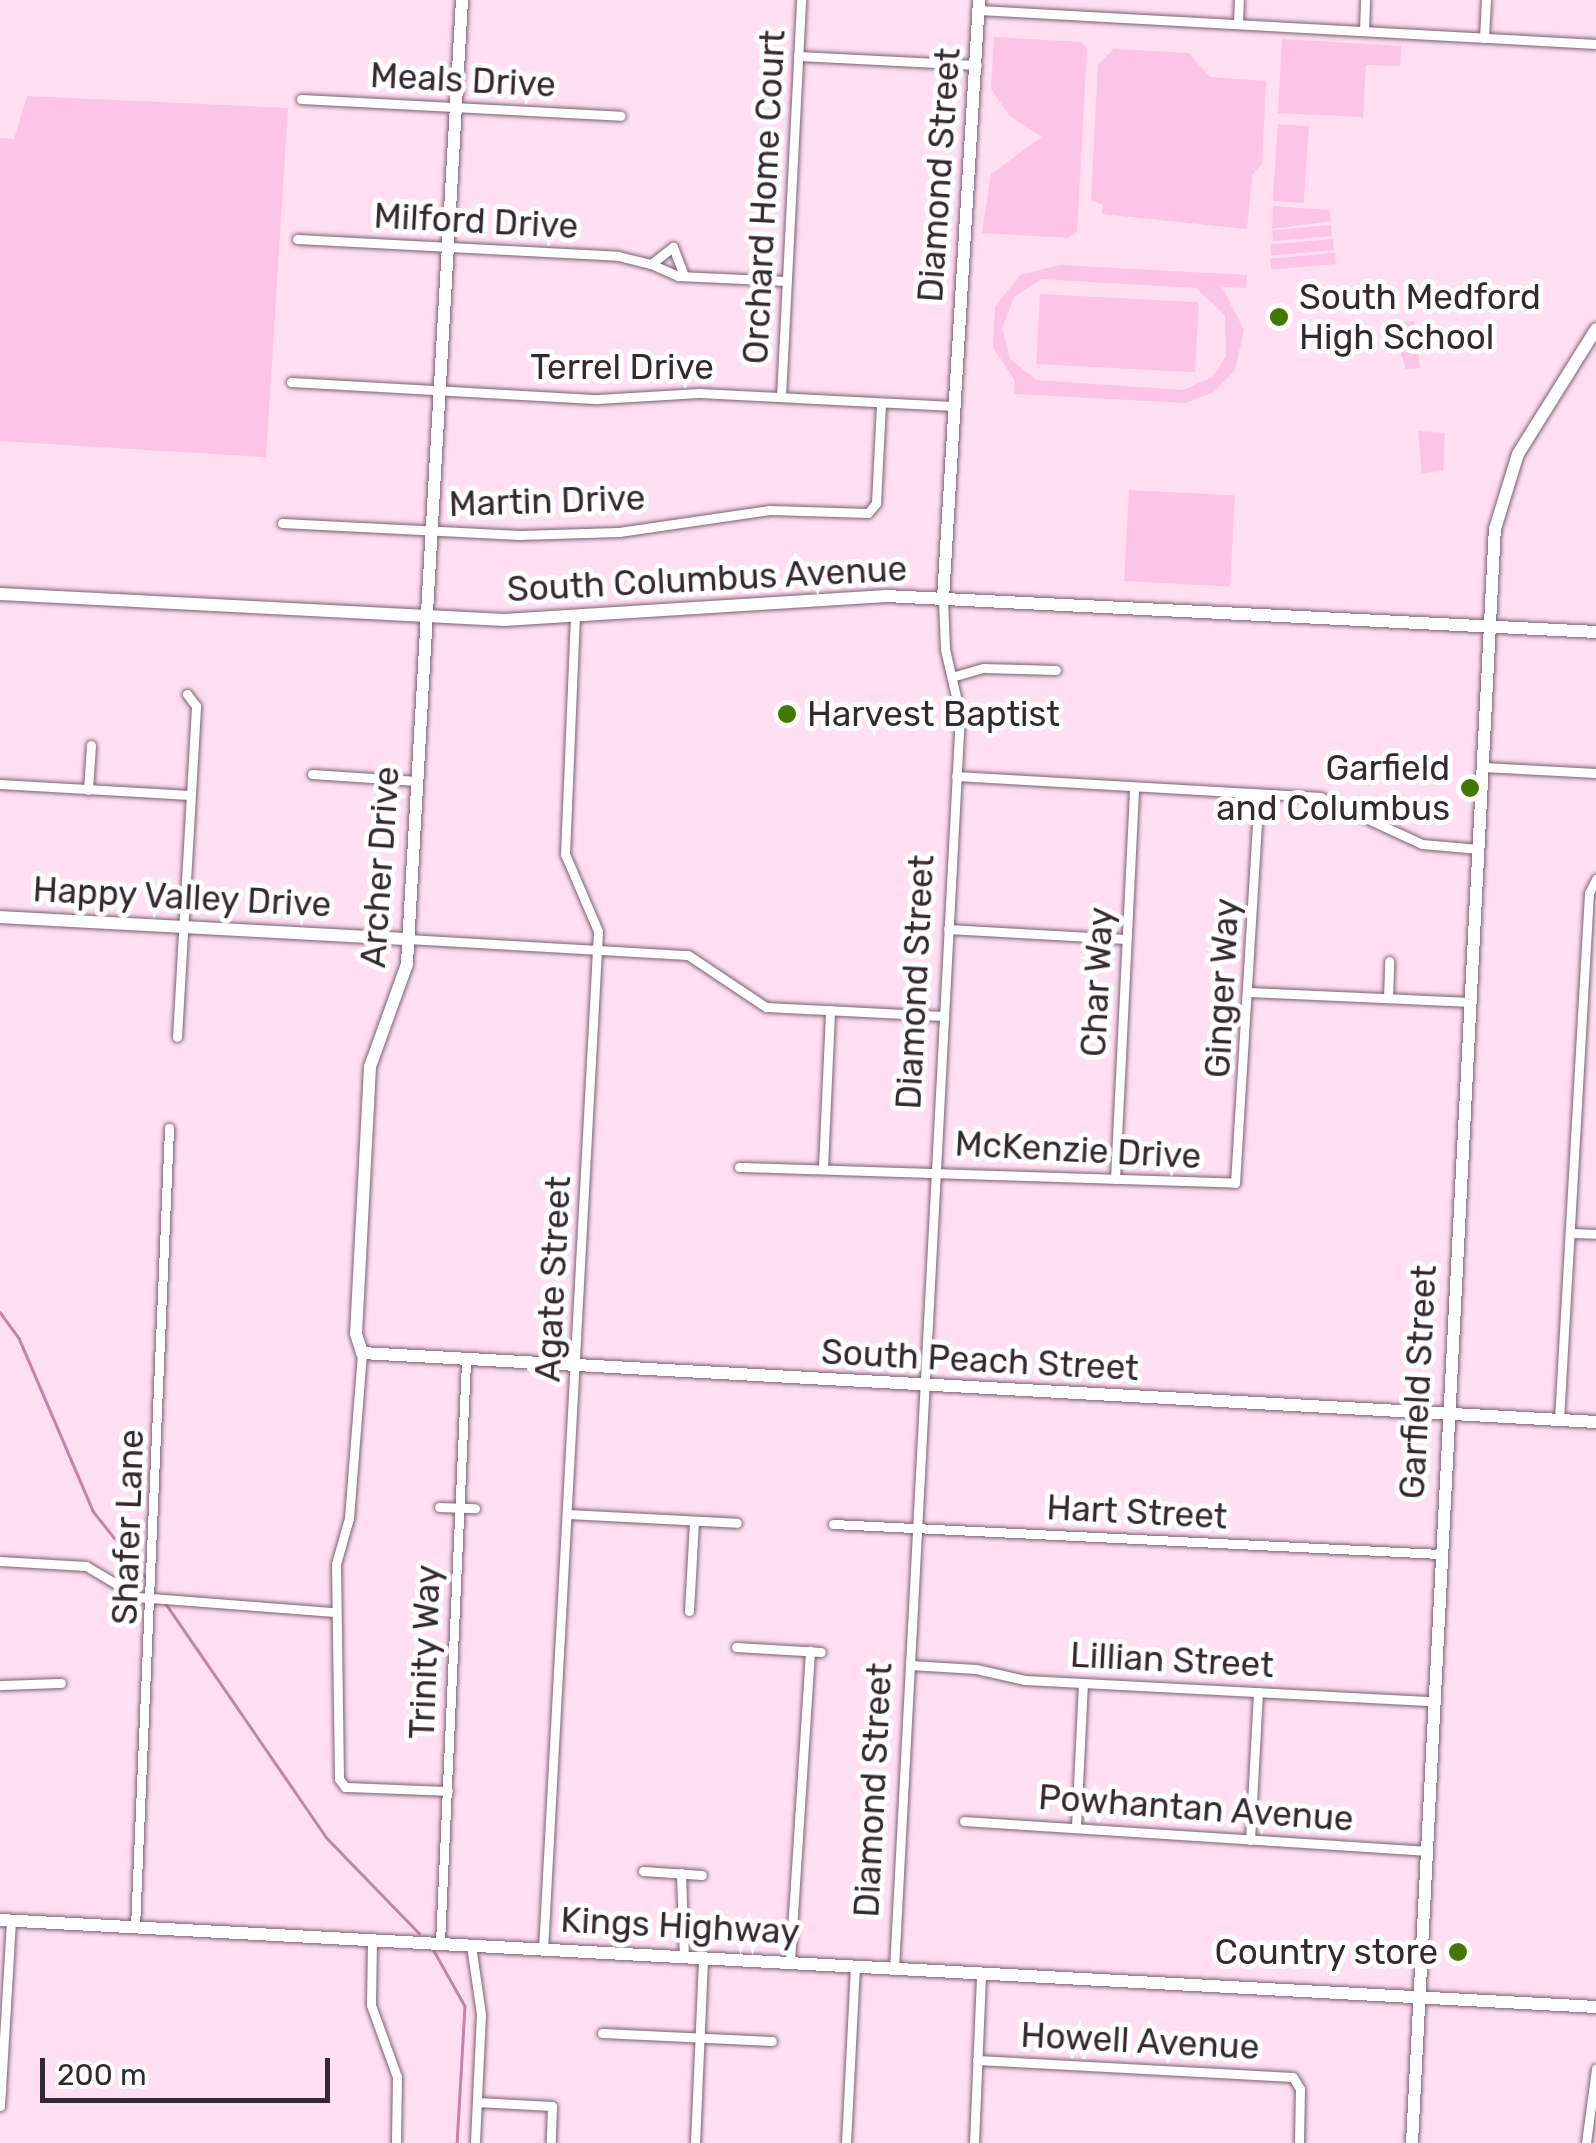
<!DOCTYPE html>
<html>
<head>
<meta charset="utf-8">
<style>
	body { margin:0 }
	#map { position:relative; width:1596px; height:2143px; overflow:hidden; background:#ffdff1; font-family:Rubik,sans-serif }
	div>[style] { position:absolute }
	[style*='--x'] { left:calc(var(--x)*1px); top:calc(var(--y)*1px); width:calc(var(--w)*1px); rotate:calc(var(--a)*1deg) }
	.green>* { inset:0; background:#fcc4e5; transform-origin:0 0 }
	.stream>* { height:2.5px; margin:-1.25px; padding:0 1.25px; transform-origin:1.25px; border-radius:1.25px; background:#c483aa }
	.roads { filter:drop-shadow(0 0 2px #7c6171) drop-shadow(0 0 2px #7c6171) }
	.street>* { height:9px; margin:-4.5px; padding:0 4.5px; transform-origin:4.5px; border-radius:4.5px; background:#fff }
	.secondary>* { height:12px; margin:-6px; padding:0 6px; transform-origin:6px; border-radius:6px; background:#fff }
	.dots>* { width:28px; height:28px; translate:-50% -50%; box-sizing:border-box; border:5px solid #fff; border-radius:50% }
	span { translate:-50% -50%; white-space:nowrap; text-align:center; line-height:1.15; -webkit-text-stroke:10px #fff; paint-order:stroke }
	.street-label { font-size:35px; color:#352930 }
	.poi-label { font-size:35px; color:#352930 }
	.left { translate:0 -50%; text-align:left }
	.right { translate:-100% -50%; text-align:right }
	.scale { position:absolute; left:40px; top:2058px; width:290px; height:45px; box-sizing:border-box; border:5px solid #352930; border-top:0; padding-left:12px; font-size:30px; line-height:35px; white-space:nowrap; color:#352930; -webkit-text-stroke:8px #fff; paint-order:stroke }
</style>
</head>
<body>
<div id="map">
	<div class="green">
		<div style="clip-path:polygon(994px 37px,1081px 42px,1087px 49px,1077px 231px,1069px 238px,982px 233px,991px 174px,1042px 137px,1010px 116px,991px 89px)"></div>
		<div style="clip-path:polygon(1282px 39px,1401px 46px,1400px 66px,1366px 65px,1363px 117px,1278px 113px)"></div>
		<div style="clip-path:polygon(1114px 49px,1188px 53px,1210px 77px,1266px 81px,1262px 164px,1252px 175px,1247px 229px,1102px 214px,1103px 205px,1091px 200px,1098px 64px)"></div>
		<div style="clip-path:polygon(27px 96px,288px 108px,266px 457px,0 441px,0 138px,14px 139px)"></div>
		<div style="left:1278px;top:124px;width:31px;height:77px;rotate:4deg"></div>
		<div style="clip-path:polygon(1273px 206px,1329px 210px,1331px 221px,1272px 229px)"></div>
		<div style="left:1331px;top:225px;width:11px;height:59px;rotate:85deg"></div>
		<div style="left:1333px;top:239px;width:11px;height:63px;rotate:85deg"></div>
		<div style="left:1335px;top:253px;width:11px;height:65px;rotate:85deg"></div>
		<div style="clip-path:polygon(evenodd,1060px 265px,1247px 275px,1246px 288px,1222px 287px,1244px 330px,1235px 370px,1214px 392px,1185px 403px,1014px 394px,1015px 381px,993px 347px,995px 307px,1020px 275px,1060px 265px,1041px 279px,1196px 288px,1225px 315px,1226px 356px,1212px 377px,1183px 390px,1036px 380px,1010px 359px,1002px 328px,1014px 297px,1041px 279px)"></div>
		<div style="left:1040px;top:294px;width:159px;height:70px;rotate:3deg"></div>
		<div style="clip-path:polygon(1414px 321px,1420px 368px,1406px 369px,1395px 336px,1400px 322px)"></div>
		<div style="clip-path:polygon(1418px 431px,1445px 433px,1443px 471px,1422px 473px)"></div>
		<div style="left:1129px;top:490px;width:106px;height:91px;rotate:3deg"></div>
	</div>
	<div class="stream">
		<div style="--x:0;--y:1312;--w:32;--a:54"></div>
		<div style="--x:19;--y:1338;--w:188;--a:66.8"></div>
		<div style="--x:93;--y:1511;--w:87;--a:51.5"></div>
		<div style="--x:164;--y:1601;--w:286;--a:55.5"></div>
		<div style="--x:326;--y:1837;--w:134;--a:45.9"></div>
		<div style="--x:433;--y:1949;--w:65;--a:60.7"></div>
		<div style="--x:465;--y:2006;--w:137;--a:93.3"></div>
	</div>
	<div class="roads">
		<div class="street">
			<div style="--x:979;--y:10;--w:618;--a:3.15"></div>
			<div style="--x:1238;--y:24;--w:24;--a:-88"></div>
			<div style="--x:1364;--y:31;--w:31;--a:-88"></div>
			<div style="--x:1484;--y:38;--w:38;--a:-87"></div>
			<div style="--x:798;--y:56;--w:179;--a:2.9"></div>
			<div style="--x:301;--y:99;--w:320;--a:3"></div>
			<div style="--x:297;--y:239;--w:321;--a:3"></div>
			<div style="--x:618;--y:256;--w:34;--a:14"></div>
			<div style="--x:651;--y:264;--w:28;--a:-38"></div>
			<div style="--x:673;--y:247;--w:31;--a:69"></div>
			<div style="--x:651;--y:264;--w:30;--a:24"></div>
			<div style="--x:678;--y:276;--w:109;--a:2.6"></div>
			<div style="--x:291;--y:382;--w:307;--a:3.2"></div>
			<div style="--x:598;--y:399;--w:101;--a:-3.4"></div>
			<div style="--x:699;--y:393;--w:255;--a:2.9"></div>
			<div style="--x:781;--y:397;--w:398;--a:-87.1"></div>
			<div style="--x:282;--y:523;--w:238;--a:2.9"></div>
			<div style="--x:520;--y:535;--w:99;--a:-1.7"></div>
			<div style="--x:619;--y:532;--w:152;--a:-8.3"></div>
			<div style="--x:769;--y:510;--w:99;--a:1.7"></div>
			<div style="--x:868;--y:513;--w:13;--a:-51"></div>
			<div style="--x:876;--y:503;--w:100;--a:-87.1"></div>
			<div style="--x:955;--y:676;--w:29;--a:-16"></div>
			<div style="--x:983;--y:668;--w:73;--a:1.6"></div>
			<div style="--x:1483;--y:767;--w:113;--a:3"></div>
			<div style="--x:312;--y:774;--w:105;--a:3.8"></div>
			<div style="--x:956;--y:776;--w:365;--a:3.3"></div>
			<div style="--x:1320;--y:797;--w:112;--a:24.7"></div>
			<div style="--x:1422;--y:844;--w:57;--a:5"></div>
			<div style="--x:0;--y:784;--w:190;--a:3.3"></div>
			<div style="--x:88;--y:790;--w:45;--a:-86.2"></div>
			<div style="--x:948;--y:929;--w:178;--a:3.2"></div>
			<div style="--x:408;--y:939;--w:280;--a:3.3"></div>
			<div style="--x:688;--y:955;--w:94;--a:33.7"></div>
			<div style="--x:766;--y:1007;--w:177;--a:2.9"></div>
			<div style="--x:1249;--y:992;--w:222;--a:2.6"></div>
			<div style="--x:1388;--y:998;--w:37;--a:-88"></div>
			<div style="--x:177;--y:1037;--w:332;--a:-86.7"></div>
			<div style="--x:196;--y:706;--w:15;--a:-127"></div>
			<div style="--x:739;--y:1167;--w:496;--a:1.8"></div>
			<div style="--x:1235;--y:1183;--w:390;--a:-86.5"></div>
			<div style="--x:823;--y:1167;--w:157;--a:-87.4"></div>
			<div style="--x:1115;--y:1179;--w:392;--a:-87.2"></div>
			<div style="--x:1571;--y:1233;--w:25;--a:2"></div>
			<div style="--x:362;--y:1353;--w:166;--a:94.5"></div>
			<div style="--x:349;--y:1518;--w:48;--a:105.8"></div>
			<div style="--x:336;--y:1564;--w:215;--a:89.2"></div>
			<div style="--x:339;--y:1779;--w:10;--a:53"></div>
			<div style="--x:345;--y:1787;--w:103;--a:2.2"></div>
			<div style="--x:1559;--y:1420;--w:528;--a:-86.74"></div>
			<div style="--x:1589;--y:893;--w:16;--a:-63"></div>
			<div style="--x:439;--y:1507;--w:36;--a:2"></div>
			<div style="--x:568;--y:1514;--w:169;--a:3"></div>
			<div style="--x:833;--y:1524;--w:607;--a:2.83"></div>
			<div style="--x:0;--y:1561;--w:86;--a:3.3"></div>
			<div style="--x:86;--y:1566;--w:61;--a:30.8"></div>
			<div style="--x:138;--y:1597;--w:197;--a:4.4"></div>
			<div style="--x:689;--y:1611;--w:90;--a:-86.8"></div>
			<div style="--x:736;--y:1647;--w:85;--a:3.4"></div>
			<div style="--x:910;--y:1665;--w:66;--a:3.5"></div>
			<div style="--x:976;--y:1669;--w:50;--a:12.7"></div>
			<div style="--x:1025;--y:1680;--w:408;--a:3"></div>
			<div style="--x:0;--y:1685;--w:61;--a:-1.9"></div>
			<div style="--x:964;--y:1821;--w:461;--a:3.7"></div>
			<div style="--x:1076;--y:1826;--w:143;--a:-87.2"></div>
			<div style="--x:1250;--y:1840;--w:148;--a:-86.9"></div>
			<div style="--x:643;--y:1871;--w:59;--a:3.9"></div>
			<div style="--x:681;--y:1873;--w:84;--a:88"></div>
			<div style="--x:135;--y:1927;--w:800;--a:-87.56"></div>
			<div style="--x:372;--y:1940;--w:65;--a:90.9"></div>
			<div style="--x:371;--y:2005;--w:77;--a:70.1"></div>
			<div style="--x:397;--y:2077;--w:66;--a:90.9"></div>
			<div style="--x:440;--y:1943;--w:582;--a:-87.44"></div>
			<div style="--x:471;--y:1945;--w:70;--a:81.8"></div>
			<div style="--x:481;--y:2014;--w:129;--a:92.7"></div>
			<div style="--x:543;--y:1950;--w:1020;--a:-86.91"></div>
			<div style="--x:598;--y:931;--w:84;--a:-113.2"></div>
			<div style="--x:565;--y:854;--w:235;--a:-87.6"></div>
			<div style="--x:790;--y:1961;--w:311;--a:-86.3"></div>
			<div style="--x:894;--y:1969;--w:1257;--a:-86.99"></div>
			<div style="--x:960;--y:714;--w:67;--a:-103"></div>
			<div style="--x:945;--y:649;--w:50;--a:-92.3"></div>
			<div style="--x:602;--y:2033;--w:170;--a:2.7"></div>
			<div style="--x:977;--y:2060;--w:316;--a:3.1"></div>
			<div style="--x:1293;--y:2077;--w:14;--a:60"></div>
			<div style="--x:1300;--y:2089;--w:54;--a:91.1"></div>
			<div style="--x:477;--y:2102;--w:75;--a:3.1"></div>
			<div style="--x:552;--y:2106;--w:37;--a:92"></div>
			<div style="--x:0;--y:2106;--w:185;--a:-86.6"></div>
			<div style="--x:695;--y:2143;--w:186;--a:-87.5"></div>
			<div style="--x:846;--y:2143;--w:177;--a:-87.1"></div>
			<div style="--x:974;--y:2143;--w:169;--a:-87.6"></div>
			<div style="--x:1586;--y:2143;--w:75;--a:-82.3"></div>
		</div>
		<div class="secondary">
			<div style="--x:462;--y:0;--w:966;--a:93.27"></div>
			<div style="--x:407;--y:964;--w:109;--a:109.8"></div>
			<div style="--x:370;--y:1067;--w:267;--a:93"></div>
			<div style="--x:356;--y:1334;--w:20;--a:72"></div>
			<div style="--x:362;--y:1353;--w:1236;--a:3.2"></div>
			<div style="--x:0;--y:594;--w:505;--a:2.95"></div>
			<div style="--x:504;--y:620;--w:383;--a:-3.6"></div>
			<div style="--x:886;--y:596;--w:711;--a:2.9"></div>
			<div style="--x:943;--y:599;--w:600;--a:-86.56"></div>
			<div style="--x:0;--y:917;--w:409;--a:3.1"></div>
			<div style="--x:0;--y:1920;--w:1598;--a:3.12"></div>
			<div style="--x:1412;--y:2143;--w:1616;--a:-87.06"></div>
			<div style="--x:1495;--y:529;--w:78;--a:-73"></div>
			<div style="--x:1518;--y:454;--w:147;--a:-58"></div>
		</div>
	</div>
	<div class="dots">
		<div style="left:1279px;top:317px;background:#437806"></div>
		<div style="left:787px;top:714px;background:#437806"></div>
		<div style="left:1470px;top:788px;background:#437806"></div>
		<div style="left:1458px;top:1952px;background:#437806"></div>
	</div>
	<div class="street-label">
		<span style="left:463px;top:80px;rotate:3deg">Meals Drive</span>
		<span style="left:939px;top:175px;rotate:-86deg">Diamond Street</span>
		<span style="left:764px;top:197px;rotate:-87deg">Orchard Home Court</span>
		<span style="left:476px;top:221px;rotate:3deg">Milford Drive</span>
		<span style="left:622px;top:367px">Terrel Drive</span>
		<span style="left:547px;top:501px;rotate:-2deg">Martin Drive</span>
		<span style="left:707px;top:579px;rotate:-3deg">South Columbus Avenue</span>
		<span style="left:380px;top:867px;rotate:-86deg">Archer Drive</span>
		<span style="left:182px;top:897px;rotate:3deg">Happy Valley Drive</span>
		<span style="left:915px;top:982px;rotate:-87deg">Diamond Street</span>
		<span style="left:1097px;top:982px;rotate:-87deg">Char Way</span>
		<span style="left:1222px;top:988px;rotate:-87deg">Ginger Way</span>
		<span style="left:1078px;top:1150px;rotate:3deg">McKenzie Drive</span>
		<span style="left:553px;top:1279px;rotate:-87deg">Agate Street</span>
		<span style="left:980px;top:1360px;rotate:3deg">South Peach Street</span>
		<span style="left:1418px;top:1382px;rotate:-87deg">Garfield Street</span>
		<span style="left:1137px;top:1512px;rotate:3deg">Hart Street</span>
		<span style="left:128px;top:1527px;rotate:-88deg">Shafer Lane</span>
		<span style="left:425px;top:1652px;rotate:-88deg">Trinity Way</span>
		<span style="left:1172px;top:1660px;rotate:3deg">Lillian Street</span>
		<span style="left:873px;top:1790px;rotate:-87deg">Diamond Street</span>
		<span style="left:1196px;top:1808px;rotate:4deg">Powhantan Avenue</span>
		<span style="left:680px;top:1926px;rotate:3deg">Kings Highway</span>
		<span style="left:1140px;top:2041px;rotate:3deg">Howell Avenue</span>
	</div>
	<div class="poi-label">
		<span class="left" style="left:1299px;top:317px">South Medford<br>High School</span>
		<span class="left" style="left:807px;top:714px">Harvest Baptist</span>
		<span class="right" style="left:1450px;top:788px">Garfield<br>and Columbus</span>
		<span class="right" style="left:1438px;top:1952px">Country store</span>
	</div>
	<div class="scale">200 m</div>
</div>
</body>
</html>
